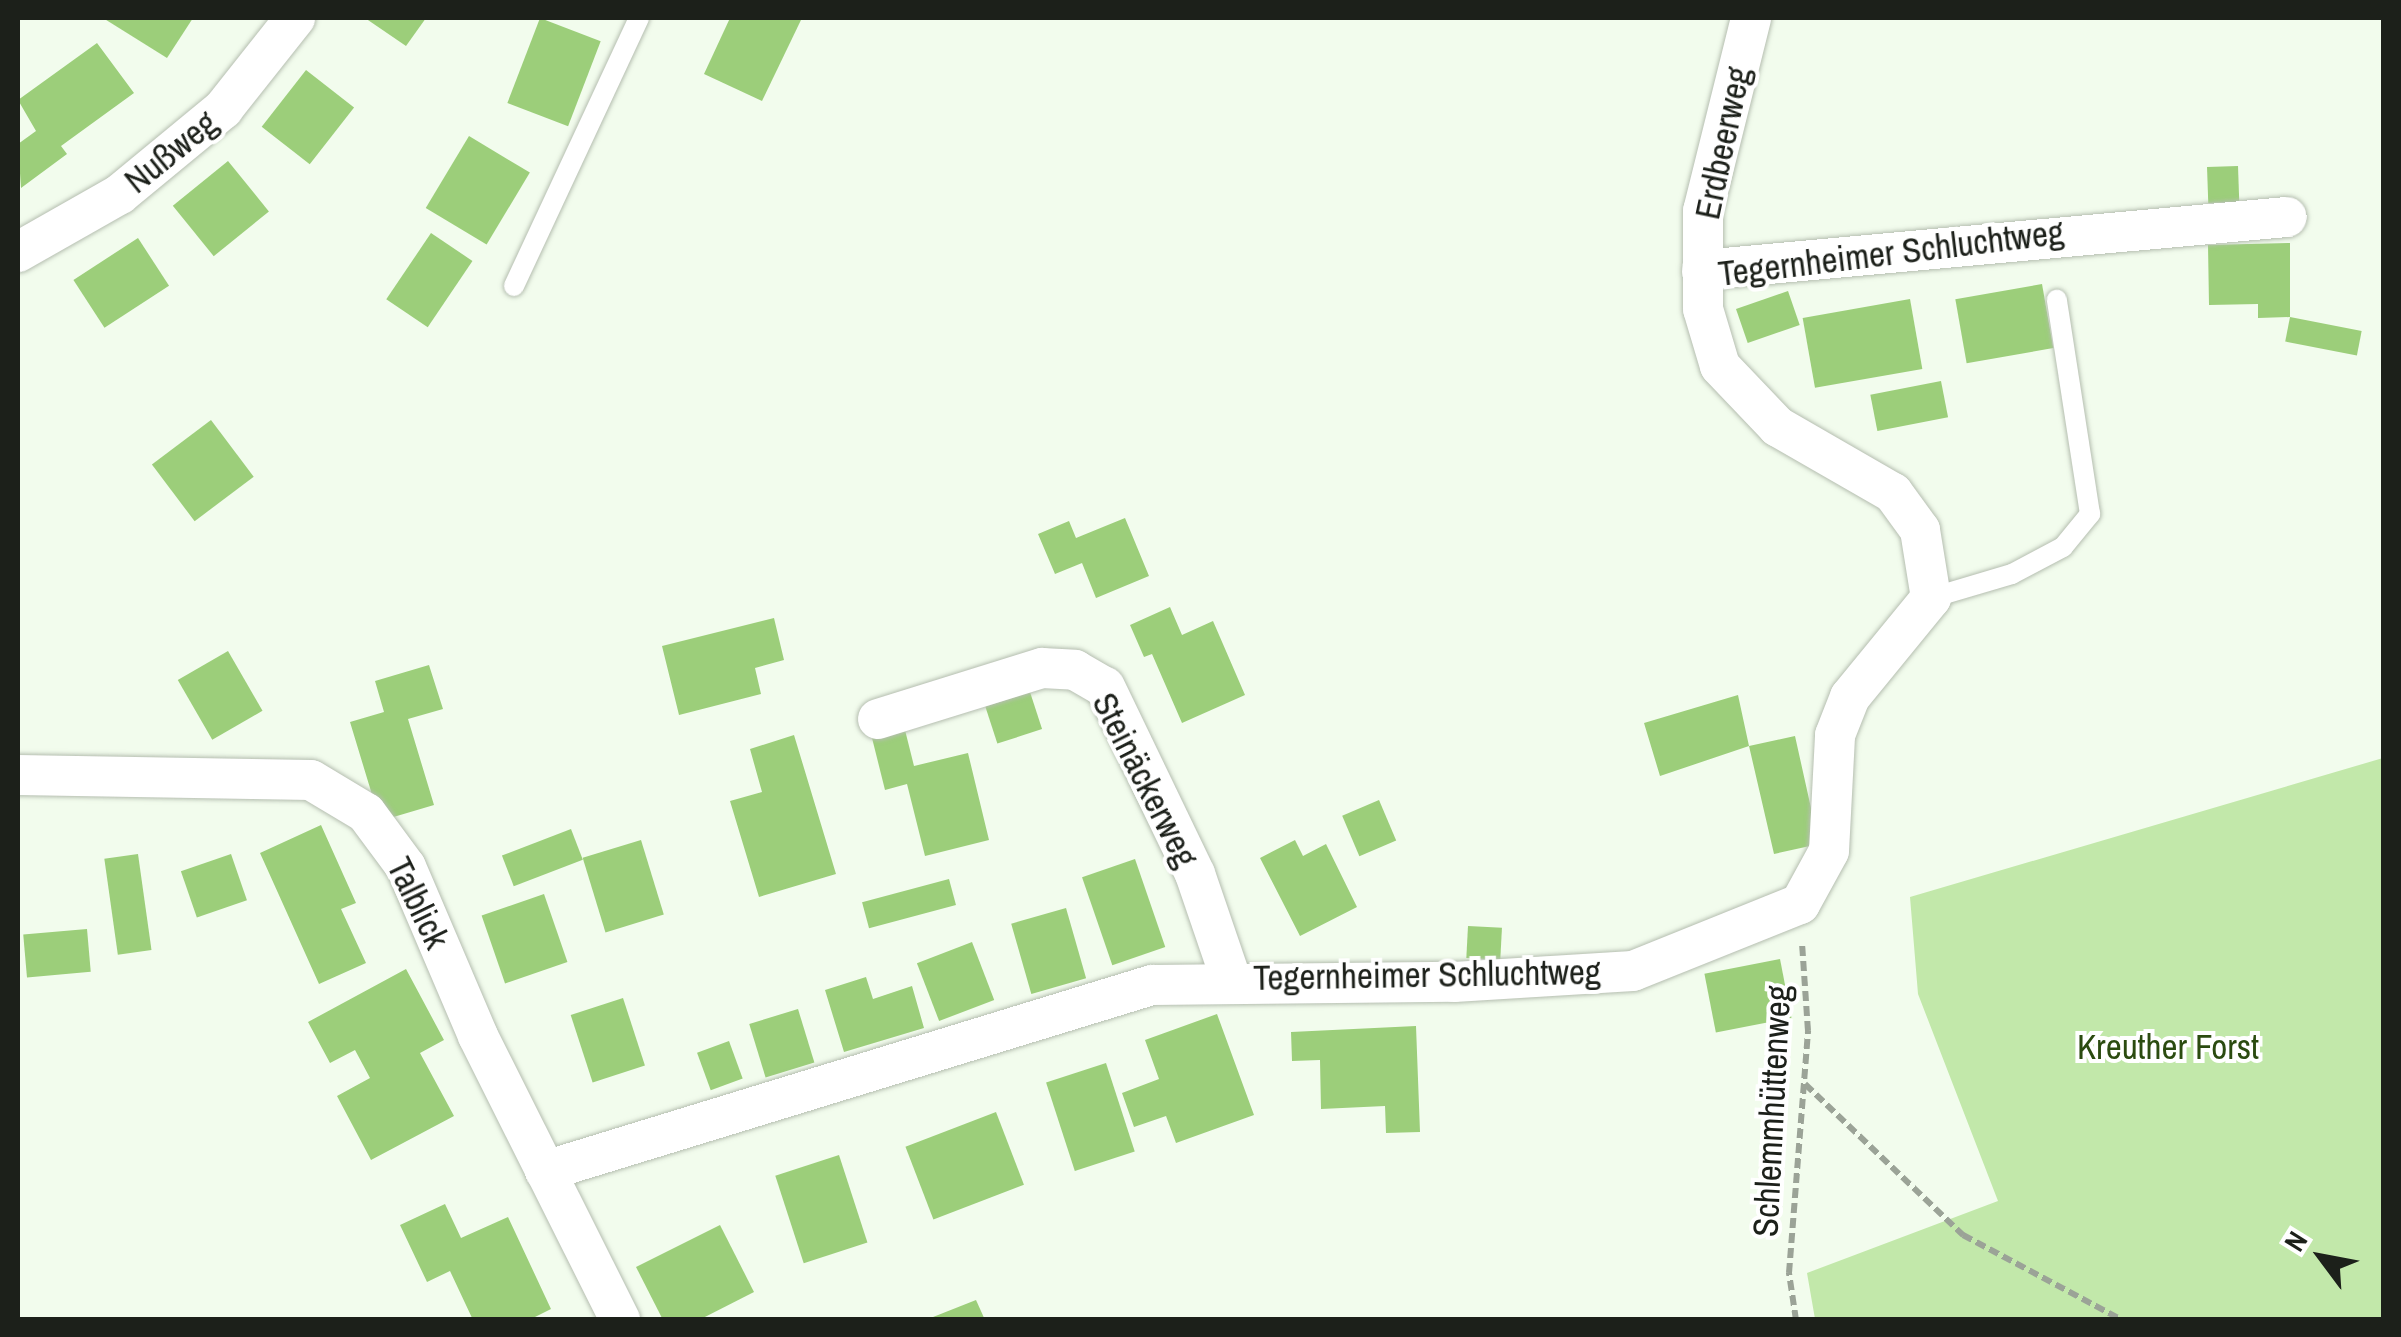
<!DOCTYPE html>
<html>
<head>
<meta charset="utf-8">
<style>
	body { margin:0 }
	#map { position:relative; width:2401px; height:1337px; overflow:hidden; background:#f2fced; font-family:"Archivo Narrow",sans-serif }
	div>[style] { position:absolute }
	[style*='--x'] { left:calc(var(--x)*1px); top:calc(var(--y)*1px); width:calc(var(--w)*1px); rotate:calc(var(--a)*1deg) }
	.green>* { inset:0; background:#c2e8aa }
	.building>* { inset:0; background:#9cce7a; transform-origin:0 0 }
	.path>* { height:6px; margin-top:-3px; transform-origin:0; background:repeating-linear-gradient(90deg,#9ba397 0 10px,transparent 0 15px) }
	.roads { filter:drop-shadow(0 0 2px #b5beb0) drop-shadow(0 0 2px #b5beb0) }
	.lane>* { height:20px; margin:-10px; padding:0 10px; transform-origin:10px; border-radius:10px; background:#fff }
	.street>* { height:40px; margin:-20px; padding:0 20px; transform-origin:20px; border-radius:20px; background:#fff }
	span { translate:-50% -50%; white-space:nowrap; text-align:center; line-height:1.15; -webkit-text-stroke:8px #fff; paint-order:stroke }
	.street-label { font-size:35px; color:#1c201a }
	.park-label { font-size:35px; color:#2b4b10 }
	.frame { position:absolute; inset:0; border:20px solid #1c201a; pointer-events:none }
	.north { position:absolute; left:2271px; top:1207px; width:100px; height:100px; -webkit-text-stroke:8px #fff; paint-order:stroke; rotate:302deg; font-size:28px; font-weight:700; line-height:40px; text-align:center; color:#1c201a }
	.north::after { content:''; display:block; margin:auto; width:35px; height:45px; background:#1c201a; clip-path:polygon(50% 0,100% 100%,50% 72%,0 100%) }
</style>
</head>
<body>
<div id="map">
	<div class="green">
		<div style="clip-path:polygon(2383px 758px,2383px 1319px,1815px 1319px,1807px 1273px,1998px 1201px,1918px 994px,1910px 897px)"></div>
	</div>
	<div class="building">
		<div style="clip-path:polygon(103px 18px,193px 18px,167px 58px)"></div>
		<div style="clip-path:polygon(365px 18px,426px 18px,406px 46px)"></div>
		<div style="left:540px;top:18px;width:65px;height:91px;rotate:21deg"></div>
		<div style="clip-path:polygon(730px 18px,801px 20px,762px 101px,704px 74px)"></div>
		<div style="clip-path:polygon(97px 43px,134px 93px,61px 146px,67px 154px,21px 188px,18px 144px,36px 131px,18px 100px)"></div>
		<div style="left:306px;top:70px;width:61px;height:72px;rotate:38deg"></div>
		<div style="left:469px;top:136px;width:71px;height:84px;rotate:31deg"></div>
		<div style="left:228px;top:161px;width:65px;height:71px;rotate:51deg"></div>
		<div style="left:2238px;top:166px;width:36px;height:31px;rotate:88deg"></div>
		<div style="left:431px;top:233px;width:50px;height:80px;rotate:34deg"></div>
		<div style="left:138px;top:238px;width:57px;height:77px;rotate:57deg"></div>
		<div style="clip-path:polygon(2290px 243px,2290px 317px,2258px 318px,2258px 304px,2209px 305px,2208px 245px)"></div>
		<div style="left:2042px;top:284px;width:65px;height:88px;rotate:80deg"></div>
		<div style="left:1788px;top:291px;width:36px;height:55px;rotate:71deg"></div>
		<div style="left:1910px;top:299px;width:71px;height:109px;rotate:80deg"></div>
		<div style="left:2290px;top:317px;width:73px;height:25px;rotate:11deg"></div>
		<div style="left:1941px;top:381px;width:37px;height:72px;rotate:79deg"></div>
		<div style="left:211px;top:420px;width:71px;height:74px;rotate:53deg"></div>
		<div style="clip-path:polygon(1125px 518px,1149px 576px,1096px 598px,1082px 563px,1055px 574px,1038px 534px,1069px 521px,1076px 538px)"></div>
		<div style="clip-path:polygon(1170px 607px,1182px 635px,1213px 621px,1245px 695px,1182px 723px,1152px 654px,1144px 657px,1130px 625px)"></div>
		<div style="clip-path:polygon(774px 618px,784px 660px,755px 668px,761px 694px,679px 715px,662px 646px)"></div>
		<div style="left:228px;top:651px;width:69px;height:58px;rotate:60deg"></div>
		<div style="clip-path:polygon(429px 665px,443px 709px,408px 719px,434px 805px,380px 821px,350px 722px,384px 712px,375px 681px)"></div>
		<div style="left:1030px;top:692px;width:39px;height:47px;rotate:72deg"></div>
		<div style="clip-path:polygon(1738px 695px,1749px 746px,1795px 736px,1819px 844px,1774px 854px,1749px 746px,1660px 776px,1644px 723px)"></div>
		<div style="clip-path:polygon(905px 730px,914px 766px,968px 753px,989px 840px,925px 856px,907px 784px,885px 790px,872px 738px)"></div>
		<div style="clip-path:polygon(794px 735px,836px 874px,759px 897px,730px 801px,762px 792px,750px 749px)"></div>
		<div style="left:1379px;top:800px;width:44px;height:40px;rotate:67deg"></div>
		<div style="clip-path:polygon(321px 825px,356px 903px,341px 909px,366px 963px,319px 984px,260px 853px)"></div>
		<div style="left:571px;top:829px;width:33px;height:74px;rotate:69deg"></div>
		<div style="left:641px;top:840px;width:78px;height:61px;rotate:73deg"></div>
		<div style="clip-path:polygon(1295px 840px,1303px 856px,1326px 844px,1357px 907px,1300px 936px,1260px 858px)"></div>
		<div style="left:138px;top:854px;width:97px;height:34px;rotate:82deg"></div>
		<div style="left:231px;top:854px;width:49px;height:53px;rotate:71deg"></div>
		<div style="left:1135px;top:859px;width:93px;height:56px;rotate:71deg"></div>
		<div style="left:949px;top:879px;width:27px;height:90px;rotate:75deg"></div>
		<div style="left:544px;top:894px;width:72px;height:66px;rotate:71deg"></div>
		<div style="left:1066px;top:908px;width:73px;height:57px;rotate:74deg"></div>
		<div style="left:1468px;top:926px;width:34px;height:32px;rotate:3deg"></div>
		<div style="left:87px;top:929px;width:43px;height:64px;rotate:85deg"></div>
		<div style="left:972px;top:942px;width:62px;height:59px;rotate:69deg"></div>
		<div style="left:1780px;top:959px;width:60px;height:77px;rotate:79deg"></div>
		<div style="clip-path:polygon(406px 969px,444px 1040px,420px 1053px,454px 1116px,371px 1160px,337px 1096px,370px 1078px,355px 1050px,330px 1063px,308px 1022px)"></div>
		<div style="clip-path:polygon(866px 977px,873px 999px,912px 986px,924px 1028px,844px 1052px,825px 990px)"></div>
		<div style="left:623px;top:998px;width:71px;height:55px;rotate:72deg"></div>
		<div style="left:798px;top:1009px;width:56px;height:51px;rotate:73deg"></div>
		<div style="clip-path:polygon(1217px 1014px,1254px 1115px,1176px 1143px,1166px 1116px,1134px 1127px,1122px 1093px,1159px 1079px,1145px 1040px)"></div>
		<div style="clip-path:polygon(1416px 1026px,1420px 1132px,1386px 1133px,1385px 1106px,1321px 1109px,1320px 1060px,1292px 1061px,1291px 1032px)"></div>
		<div style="left:729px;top:1041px;width:40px;height:34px;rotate:70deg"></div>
		<div style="left:1106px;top:1063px;width:93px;height:63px;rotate:72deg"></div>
		<div style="left:996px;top:1112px;width:78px;height:97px;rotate:69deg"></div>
		<div style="left:839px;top:1155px;width:92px;height:67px;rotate:72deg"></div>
		<div style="clip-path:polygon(445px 1204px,461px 1238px,508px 1217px,551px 1309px,529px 1320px,473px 1320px,450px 1271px,427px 1282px,400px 1225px)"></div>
		<div style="clip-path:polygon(720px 1225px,754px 1292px,699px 1320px,663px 1320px,636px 1267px)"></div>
		<div style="clip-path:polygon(976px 1300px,985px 1320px,928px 1320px,928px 1319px)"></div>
	</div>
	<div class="path">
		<div style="--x:1805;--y:1084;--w:219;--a:43.7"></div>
		<div style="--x:1963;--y:1235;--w:180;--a:28.1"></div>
		<div style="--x:1796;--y:1320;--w:48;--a:-98.5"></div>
		<div style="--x:1789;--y:1273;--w:243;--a:-85.5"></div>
		<div style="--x:1808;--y:1031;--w:89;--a:-93.9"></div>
	</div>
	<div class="roads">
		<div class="lane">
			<div style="--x:514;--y:286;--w:296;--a:-65"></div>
			<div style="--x:1931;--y:598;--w:84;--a:-16.5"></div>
			<div style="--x:2012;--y:574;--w:58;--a:-27.9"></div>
			<div style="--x:2063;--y:547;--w:43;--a:-50.7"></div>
			<div style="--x:2090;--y:514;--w:217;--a:-98.8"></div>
		</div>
		<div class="street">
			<div style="--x:18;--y:252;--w:117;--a:-29.6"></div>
			<div style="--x:120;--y:194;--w:134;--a:-39.5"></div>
			<div style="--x:223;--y:109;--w:116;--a:-51.6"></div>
			<div style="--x:1702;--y:270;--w:587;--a:-5.18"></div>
			<div style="--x:878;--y:719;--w:172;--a:-17.3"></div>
			<div style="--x:1042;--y:668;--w:33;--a:3"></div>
			<div style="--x:1075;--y:670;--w:34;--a:30"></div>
			<div style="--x:1105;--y:687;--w:208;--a:64.3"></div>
			<div style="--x:1195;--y:874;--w:111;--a:71.1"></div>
			<div style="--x:18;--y:775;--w:293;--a:1"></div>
			<div style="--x:311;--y:780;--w:64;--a:31"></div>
			<div style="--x:366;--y:813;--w:67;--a:53.5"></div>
			<div style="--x:406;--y:867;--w:184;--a:66.9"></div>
			<div style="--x:478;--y:1036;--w:318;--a:63.4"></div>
			<div style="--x:545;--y:1171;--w:635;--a:-17.04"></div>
			<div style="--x:1152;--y:985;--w:302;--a:-0.6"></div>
			<div style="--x:1454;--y:982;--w:179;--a:-3.5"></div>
			<div style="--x:1633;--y:971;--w:180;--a:-21.9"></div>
			<div style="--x:1800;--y:904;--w:60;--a:-61.3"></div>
			<div style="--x:1829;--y:851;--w:116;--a:-87"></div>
			<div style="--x:1835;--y:735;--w:41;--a:-68.5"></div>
			<div style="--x:1850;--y:697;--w:128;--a:-50.7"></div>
			<div style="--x:1931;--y:598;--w:69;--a:-99.2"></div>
			<div style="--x:1920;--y:530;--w:46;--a:-126.1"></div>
			<div style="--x:1893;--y:493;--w:133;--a:-150.1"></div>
			<div style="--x:1778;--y:427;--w:84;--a:-133.6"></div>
			<div style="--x:1720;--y:366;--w:59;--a:-106.6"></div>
			<div style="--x:1703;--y:309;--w:98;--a:-90"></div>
			<div style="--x:1703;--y:211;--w:199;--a:-76"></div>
		</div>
	</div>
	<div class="street-label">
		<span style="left:1723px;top:143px;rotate:-78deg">Erdbeerweg</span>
		<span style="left:171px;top:152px;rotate:-39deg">Nußweg</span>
		<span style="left:1891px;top:253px;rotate:-7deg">Tegernheimer Schluchtweg</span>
		<span style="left:1145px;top:780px;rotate:63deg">Steinäckerweg</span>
		<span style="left:418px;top:903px;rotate:64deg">Talblick</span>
		<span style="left:1427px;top:975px;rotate:-1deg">Tegernheimer Schluchtweg</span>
		<span style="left:1772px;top:1111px;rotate:-87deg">Schlemmhüttenweg</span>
	</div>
	<div class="park-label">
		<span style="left:2168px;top:1047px">Kreuther Forst</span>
	</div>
	<div class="frame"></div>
	<div class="north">N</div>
</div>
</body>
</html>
